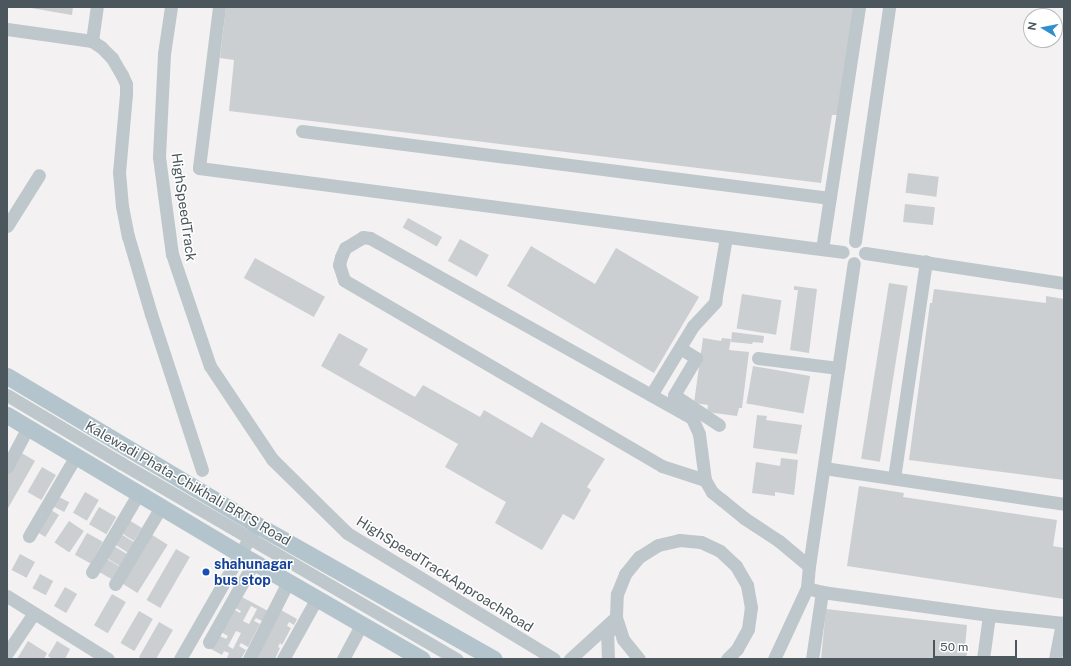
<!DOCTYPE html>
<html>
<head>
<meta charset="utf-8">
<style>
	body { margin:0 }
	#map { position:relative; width:1071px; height:666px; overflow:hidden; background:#f3f1f1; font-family:"Public Sans",sans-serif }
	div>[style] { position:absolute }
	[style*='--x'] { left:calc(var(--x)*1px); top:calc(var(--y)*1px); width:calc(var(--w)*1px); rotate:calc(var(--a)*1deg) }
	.building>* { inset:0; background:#cbcfd2; transform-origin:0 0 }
	.minor>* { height:13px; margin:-6.5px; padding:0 6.5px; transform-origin:6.5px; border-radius:6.5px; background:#bec7cb }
	.major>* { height:17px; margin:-8.5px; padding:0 8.5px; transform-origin:8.5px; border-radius:8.5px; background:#b4c4cc }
	.dots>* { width:11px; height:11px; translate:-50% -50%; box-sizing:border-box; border:2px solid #fff; border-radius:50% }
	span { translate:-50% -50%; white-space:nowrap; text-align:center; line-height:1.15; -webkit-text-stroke:3px #fff; paint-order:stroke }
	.street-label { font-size:14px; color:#4b575c }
	.transit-label { font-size:14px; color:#164399; font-weight:700 }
	.left { translate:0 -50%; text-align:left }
	.frame { position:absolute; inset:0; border:8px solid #4b575c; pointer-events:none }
	.north { position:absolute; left:1023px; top:8px; width:40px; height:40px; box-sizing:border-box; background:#fff; border:1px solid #b7bcbe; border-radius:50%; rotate:280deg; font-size:11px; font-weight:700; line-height:16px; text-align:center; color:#4b575c }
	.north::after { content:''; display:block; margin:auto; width:14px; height:18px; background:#318fcd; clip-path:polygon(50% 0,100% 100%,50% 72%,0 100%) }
	.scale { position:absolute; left:933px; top:640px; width:84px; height:18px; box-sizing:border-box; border:2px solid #4b575c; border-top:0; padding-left:5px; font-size:12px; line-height:14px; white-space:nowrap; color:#4b575c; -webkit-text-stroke:3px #fff; paint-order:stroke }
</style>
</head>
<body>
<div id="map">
	<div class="building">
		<div style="clip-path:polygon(25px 7px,73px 7px,72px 15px)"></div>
		<div style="clip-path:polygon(226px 7px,855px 7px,840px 115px,832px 115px,821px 183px,229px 111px,234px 60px,220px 58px)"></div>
		<div style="left:908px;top:173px;width:31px;height:20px;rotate:7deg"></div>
		<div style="left:905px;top:204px;width:30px;height:18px;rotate:6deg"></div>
		<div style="left:408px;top:218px;width:39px;height:11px;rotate:29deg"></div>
		<div style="left:460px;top:239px;width:33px;height:25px;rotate:29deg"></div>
		<div style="clip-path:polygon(531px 246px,595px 284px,616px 248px,699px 297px,654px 373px,507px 286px)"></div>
		<div style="left:255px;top:258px;width:80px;height:23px;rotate:29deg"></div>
		<div style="left:889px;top:283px;width:19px;height:178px;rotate:9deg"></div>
		<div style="clip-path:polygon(794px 286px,817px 289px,809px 353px,790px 350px,798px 290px,794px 290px)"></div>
		<div style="clip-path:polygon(934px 289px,1046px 303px,1046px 296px,1064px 299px,1064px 480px,909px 460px,930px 303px,932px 303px)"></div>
		<div style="left:742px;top:294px;width:40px;height:35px;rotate:9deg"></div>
		<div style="clip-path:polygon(732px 332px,764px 336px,763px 343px,753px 342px,752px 344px,731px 342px)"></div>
		<div style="clip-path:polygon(339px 333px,368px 349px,359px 365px,415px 397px,423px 385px,480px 417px,484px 410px,532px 438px,541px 422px,605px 459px,587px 487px,591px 490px,574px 520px,563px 514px,542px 550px,495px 523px,506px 502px,445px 467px,458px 444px,321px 366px)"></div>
		<div style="clip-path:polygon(703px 338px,721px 341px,722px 338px,731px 339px,729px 350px,749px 352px,742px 408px,739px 408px,737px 416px,707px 412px,708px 405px,694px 403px)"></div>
		<div style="left:753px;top:366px;width:58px;height:38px;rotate:10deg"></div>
		<div style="clip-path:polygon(757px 415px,767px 416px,766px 420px,802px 425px,797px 454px,753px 448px)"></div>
		<div style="clip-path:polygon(20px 452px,35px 461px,7px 510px,7px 474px)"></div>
		<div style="clip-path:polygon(781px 458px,798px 460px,794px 495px,775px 492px,775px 496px,752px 493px,756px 462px,780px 466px)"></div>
		<div style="left:42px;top:467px;width:16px;height:29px;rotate:30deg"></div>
		<div style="clip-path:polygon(859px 486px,904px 493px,903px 497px,1057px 520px,1053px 546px,1064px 548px,1064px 599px,847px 566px)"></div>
		<div style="left:85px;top:492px;width:16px;height:24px;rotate:30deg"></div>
		<div style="left:55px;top:495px;width:16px;height:11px;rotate:27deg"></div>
		<div style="left:99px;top:507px;width:20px;height:20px;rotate:30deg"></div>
		<div style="left:48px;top:508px;width:13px;height:26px;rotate:32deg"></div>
		<div style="left:129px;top:520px;width:15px;height:15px;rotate:32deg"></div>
		<div style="left:69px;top:521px;width:18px;height:26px;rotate:34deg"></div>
		<div style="left:87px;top:533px;width:18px;height:25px;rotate:29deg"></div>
		<div style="left:149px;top:533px;width:22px;height:57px;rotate:32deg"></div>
		<div style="left:121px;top:534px;width:15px;height:12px;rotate:32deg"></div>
		<div style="left:112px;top:545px;width:17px;height:14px;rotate:31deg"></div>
		<div style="left:176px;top:549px;width:16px;height:59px;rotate:30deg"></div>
		<div style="left:20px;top:554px;width:17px;height:18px;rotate:28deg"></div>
		<div style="left:105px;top:558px;width:16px;height:15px;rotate:30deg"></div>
		<div style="left:40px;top:574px;width:15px;height:16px;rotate:28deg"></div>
		<div style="left:65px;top:587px;width:14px;height:22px;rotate:30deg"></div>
		<div style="left:112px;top:594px;width:16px;height:36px;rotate:30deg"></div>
		<div style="clip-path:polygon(evenodd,240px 596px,268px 611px,262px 621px,256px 618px,254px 621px,260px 624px,248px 647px,241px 643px,239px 646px,246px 650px,241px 659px,229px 659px,227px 658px,229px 653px,224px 651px,222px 655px,211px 649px,218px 635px,226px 639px,228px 636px,221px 632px,233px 609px,240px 613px,241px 611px,234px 607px,240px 596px,251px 606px,257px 609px,249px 624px,243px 621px,251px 606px,240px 596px,236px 631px,241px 633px,233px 649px,228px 646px,236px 631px)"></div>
		<div style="clip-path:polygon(826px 609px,967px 625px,965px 647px,968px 647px,966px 659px,821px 659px)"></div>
		<div style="clip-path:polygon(281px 610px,297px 619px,294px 625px,289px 622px,287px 626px,291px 628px,282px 645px,280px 643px,278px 647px,280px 648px,275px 659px,254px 659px)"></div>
		<div style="left:139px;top:611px;width:16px;height:37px;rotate:30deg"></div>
		<div style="clip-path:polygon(159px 622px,173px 630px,156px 659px,142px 659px,139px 657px)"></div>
		<div style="clip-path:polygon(28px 641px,47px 653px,44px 659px,17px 659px)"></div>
		<div style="clip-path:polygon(57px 641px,70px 649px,65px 659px,52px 659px,48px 656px)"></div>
	</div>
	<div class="minor">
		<div style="--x:171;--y:7;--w:48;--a:98.5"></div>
		<div style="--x:164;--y:54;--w:103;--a:92.8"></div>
		<div style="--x:159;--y:157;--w:98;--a:82.4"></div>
		<div style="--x:172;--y:254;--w:118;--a:71.3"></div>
		<div style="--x:210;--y:366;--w:112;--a:56.3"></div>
		<div style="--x:272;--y:459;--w:105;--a:44.6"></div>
		<div style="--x:347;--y:533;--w:242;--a:31.3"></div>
		<div style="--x:219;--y:7;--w:162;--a:97.1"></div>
		<div style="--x:199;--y:168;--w:649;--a:7.43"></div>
		<div style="--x:7;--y:29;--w:86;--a:8"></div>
		<div style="--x:92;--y:41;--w:11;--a:34"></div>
		<div style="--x:101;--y:47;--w:16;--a:45"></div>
		<div style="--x:112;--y:58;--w:20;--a:60"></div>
		<div style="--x:122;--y:75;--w:10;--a:66"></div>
		<div style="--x:126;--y:84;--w:10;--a:90"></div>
		<div style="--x:126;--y:94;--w:78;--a:95.1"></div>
		<div style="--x:119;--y:172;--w:34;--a:85"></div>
		<div style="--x:122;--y:206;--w:31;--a:79"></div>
		<div style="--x:128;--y:236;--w:81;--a:73.6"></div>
		<div style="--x:151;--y:314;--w:164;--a:71.9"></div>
		<div style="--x:92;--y:41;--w:34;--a:-82"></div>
		<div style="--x:302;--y:131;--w:532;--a:7.23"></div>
		<div style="--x:7;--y:226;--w:60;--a:-57.9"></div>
		<div style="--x:363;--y:237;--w:7;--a:8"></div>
		<div style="--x:370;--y:238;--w:369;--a:29.2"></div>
		<div style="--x:692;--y:418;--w:17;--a:66"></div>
		<div style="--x:699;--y:434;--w:46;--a:82.6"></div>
		<div style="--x:705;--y:480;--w:45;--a:-162"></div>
		<div style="--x:662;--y:466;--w:368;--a:-149.7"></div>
		<div style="--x:344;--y:280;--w:16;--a:-108"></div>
		<div style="--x:339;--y:265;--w:8;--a:-76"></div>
		<div style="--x:341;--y:257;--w:10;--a:-66"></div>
		<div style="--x:345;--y:248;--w:21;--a:-31"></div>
		<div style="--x:855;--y:241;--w:236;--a:-81.7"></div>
		<div style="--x:822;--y:249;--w:245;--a:-81.3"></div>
		<div style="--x:865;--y:253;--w:201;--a:8.6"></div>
		<div style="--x:680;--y:348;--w:19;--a:32"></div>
		<div style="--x:696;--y:358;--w:43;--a:120.7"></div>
		<div style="--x:674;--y:395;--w:54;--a:33.7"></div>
		<div style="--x:758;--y:358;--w:81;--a:7.1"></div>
		<div style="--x:7;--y:395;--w:133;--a:30.8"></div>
		<div style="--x:121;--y:463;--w:389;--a:30.3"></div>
		<div style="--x:651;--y:395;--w:81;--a:-58.7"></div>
		<div style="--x:693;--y:326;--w:33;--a:-47"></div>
		<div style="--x:715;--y:302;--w:66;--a:-80.4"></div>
		<div style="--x:7;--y:467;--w:45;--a:-62.3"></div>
		<div style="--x:824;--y:468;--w:243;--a:8.5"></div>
		<div style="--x:894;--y:478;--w:219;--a:-81.6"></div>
		<div style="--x:705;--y:480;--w:14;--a:60"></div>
		<div style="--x:712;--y:492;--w:13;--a:39"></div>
		<div style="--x:722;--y:500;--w:28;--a:39"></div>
		<div style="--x:744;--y:518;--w:42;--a:33.3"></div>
		<div style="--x:779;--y:541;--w:39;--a:40"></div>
		<div style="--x:29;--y:536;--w:93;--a:-59.6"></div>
		<div style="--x:92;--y:572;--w:92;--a:-59.3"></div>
		<div style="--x:115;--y:584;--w:90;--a:-59.1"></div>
		<div style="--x:807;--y:588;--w:16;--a:15"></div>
		<div style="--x:822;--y:592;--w:169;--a:7.8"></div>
		<div style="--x:989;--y:615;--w:75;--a:6.1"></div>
		<div style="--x:7;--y:596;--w:119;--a:32"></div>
		<div style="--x:209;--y:642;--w:92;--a:-60.6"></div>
		<div style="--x:7;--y:653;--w:48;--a:-56"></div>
		<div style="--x:180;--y:659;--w:149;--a:-60.2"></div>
		<div style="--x:249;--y:659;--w:86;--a:-63.1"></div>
		<div style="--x:283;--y:659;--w:70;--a:-60.9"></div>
		<div style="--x:343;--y:659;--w:40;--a:-62"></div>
		<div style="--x:570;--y:659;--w:62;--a:-42.4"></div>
		<div style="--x:608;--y:659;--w:24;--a:-92"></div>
		<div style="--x:607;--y:635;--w:15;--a:-62"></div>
		<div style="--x:639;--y:659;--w:26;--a:-129"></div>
		<div style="--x:623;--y:639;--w:23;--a:-108"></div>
		<div style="--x:616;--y:617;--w:23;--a:-88"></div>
		<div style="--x:617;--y:594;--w:22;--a:-68"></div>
		<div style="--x:625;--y:574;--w:22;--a:-51"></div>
		<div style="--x:639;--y:557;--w:22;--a:-32"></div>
		<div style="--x:658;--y:545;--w:22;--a:-13"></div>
		<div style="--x:679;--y:540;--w:22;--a:5"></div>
		<div style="--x:701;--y:542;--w:21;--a:25"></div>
		<div style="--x:720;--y:551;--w:22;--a:43"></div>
		<div style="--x:736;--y:566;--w:22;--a:60"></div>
		<div style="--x:747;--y:585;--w:22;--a:80"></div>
		<div style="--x:751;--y:607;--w:22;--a:98"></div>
		<div style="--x:748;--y:629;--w:23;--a:119"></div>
		<div style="--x:737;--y:649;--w:14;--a:135"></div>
		<div style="--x:774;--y:659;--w:78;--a:-65.1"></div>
		<div style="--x:807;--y:588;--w:22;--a:-85"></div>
		<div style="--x:809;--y:566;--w:306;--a:-81.6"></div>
		<div style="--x:812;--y:659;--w:68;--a:-81.5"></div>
		<div style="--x:983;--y:659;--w:44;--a:-82.2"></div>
		<div style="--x:1055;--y:659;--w:37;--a:-79"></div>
	</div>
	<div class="major">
		<div style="--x:7;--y:376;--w:291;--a:30.8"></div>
		<div style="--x:257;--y:525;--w:272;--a:29.5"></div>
		<div style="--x:7;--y:415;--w:271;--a:30.8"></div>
		<div style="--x:240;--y:554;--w:210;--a:30"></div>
	</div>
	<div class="dots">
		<div style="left:206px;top:572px;background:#1a4fb4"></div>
	</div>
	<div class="street-label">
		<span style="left:184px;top:207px;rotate:82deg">HighSpeedTrack</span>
		<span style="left:188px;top:483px;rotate:30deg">Kalewadi Phata-Chikhali BRTS Road</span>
		<span style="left:445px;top:574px;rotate:32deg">HighSpeedTrackApproachRoad</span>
	</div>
	<div class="transit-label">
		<span class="left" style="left:214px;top:572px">shahunagar<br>bus stop</span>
	</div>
	<div class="frame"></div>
	<div class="north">N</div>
	<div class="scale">50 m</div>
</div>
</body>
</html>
